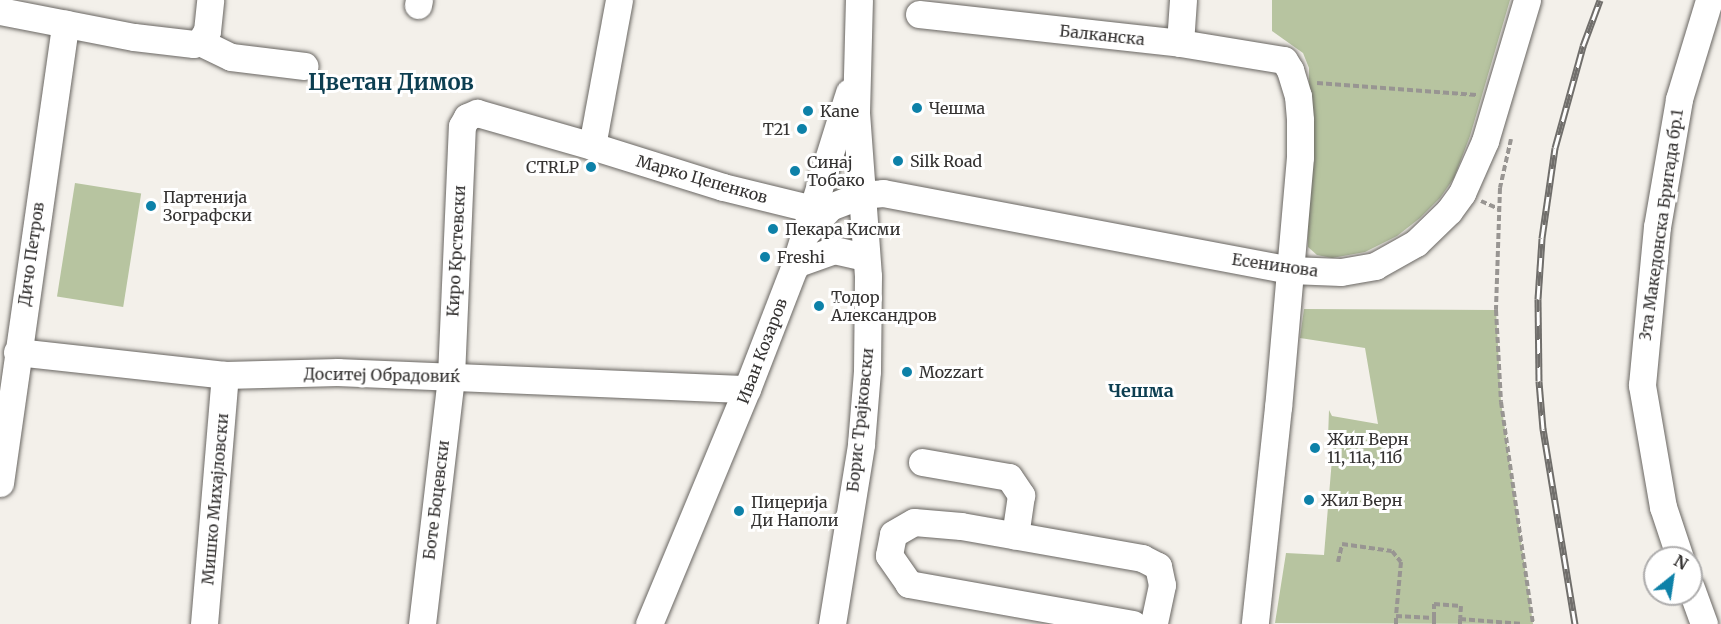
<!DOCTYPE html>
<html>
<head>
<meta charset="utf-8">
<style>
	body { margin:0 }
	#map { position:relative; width:1721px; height:624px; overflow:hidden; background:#f3f0ea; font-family:Merriweather,serif }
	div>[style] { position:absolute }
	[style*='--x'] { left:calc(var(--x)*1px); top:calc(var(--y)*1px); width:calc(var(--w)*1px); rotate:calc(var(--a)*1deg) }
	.green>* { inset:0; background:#b7c4a0; transform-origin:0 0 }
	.path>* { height:4px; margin-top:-2px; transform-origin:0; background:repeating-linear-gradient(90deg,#989592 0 6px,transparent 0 9px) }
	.roads { filter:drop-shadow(0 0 2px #696662) drop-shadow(0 0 2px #696662) }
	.minor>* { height:27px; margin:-13.5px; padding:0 13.5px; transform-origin:13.5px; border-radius:13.5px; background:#fff }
	.rail>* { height:7px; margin-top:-3.5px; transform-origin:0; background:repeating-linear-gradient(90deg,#fff 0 14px,#706e6b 0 28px); box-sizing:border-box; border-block:2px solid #706e6b }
	.dots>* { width:16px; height:16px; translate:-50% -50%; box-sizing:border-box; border:3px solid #fff; border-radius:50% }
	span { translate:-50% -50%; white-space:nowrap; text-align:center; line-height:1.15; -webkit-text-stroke:6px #fff; paint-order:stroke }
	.street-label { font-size:16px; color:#343231 }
	.poi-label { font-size:16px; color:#343231 }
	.left { translate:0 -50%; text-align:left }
	.right { translate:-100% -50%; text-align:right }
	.neighbourhood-label { font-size:18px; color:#0c3e51; font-weight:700 }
	.district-label { font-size:22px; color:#0c3e51; font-weight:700 }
	.north { position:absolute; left:1643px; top:546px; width:60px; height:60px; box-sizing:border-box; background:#fff; border:2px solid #aeadad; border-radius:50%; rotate:30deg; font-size:16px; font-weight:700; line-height:24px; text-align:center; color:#343231 }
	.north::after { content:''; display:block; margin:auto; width:21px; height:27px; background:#0d81a8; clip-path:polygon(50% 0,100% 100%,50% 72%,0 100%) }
</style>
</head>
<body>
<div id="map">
	<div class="green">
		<div style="clip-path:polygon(1272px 0,1510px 0,1470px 136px,1454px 178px,1440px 198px,1420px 218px,1397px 236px,1365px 252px,1332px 258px,1317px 255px,1308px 247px,1309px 68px,1303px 53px,1272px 31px)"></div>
		<div style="left:75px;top:183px;width:67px;height:115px;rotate:9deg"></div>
		<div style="clip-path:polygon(1304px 309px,1496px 310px,1501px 402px,1533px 624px,1275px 623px,1286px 553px,1324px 555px,1333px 447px,1328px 438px,1329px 410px,1332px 416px,1378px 424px,1365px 348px,1300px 338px)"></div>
	</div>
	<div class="path">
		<div style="--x:1317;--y:83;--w:160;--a:4.3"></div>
		<div style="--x:1511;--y:139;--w:50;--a:102.7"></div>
		<div style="--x:1500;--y:188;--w:122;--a:91.9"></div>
		<div style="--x:1496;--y:310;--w:92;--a:86.9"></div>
		<div style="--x:1501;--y:402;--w:224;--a:81.8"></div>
		<div style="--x:1481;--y:201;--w:20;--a:24"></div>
		<div style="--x:1338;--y:562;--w:18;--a:-77"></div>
		<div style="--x:1342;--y:544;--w:50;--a:8"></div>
		<div style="--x:1392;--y:551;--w:14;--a:51"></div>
		<div style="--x:1401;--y:562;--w:54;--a:95.3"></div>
		<div style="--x:1434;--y:618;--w:14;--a:-90"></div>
		<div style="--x:1434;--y:604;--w:27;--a:4"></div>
		<div style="--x:1461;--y:606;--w:13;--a:94"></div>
		<div style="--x:1396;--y:624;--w:8;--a:-90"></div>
		<div style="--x:1396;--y:616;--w:38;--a:3"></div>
		<div style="--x:1434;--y:618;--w:6;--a:90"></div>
		<div style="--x:1460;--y:624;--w:5;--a:-90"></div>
		<div style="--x:1460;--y:619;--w:63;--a:4.5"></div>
	</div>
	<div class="roads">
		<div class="minor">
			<div style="--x:619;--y:0;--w:148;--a:100.5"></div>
			<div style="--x:592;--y:146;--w:137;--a:17.4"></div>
			<div style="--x:723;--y:187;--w:93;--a:13.7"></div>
			<div style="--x:418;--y:5;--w:5;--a:-79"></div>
			<div style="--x:0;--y:11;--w:136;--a:11"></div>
			<div style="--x:134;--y:37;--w:60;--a:6.7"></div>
			<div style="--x:194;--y:44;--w:6;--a:-18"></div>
			<div style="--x:200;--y:42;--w:13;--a:-58"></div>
			<div style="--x:207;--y:31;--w:31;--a:-84"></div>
			<div style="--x:919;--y:14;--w:263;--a:6.3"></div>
			<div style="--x:1180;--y:43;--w:105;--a:9.3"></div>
			<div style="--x:1284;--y:60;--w:12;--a:59"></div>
			<div style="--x:1290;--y:70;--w:27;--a:73"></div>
			<div style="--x:1298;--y:96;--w:24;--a:85"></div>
			<div style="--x:1300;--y:120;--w:37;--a:90"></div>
			<div style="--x:1300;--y:157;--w:251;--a:95"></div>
			<div style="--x:1278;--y:407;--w:218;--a:96.1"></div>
			<div style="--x:200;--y:42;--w:34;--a:26"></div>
			<div style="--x:231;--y:57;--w:74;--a:7"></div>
			<div style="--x:1180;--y:43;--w:43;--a:-86"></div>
			<div style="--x:806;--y:233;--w:35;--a:-47"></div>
			<div style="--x:830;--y:207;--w:33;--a:-21"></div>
			<div style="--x:861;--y:195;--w:22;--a:-5"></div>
			<div style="--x:883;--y:193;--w:414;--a:10.7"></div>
			<div style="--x:1290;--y:270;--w:51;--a:2.2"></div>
			<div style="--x:1341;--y:272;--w:35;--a:-10"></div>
			<div style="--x:1375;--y:266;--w:47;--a:-29.3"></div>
			<div style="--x:1416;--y:243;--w:46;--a:-44.1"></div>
			<div style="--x:1449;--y:211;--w:22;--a:-54"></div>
			<div style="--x:1462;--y:193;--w:57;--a:-66.1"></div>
			<div style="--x:1485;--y:141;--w:147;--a:-73.4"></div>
			<div style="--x:795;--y:264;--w:41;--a:-19.7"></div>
			<div style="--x:834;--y:250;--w:32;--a:13"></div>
			<div style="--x:17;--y:352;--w:209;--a:6.3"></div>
			<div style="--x:225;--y:375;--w:113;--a:-1.5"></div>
			<div style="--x:338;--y:372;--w:409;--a:2.4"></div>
			<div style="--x:922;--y:462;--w:88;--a:9.8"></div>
			<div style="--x:1009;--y:477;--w:22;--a:56"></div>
			<div style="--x:1021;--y:495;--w:41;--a:98.3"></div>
			<div style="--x:0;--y:483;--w:464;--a:-81.9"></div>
			<div style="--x:1680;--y:558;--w:54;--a:-108.4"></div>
			<div style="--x:1663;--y:507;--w:124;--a:-99.8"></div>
			<div style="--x:1642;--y:385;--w:159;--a:-84.6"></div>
			<div style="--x:1657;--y:227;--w:130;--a:-80.2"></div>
			<div style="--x:1679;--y:99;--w:103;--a:-73.1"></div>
			<div style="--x:1691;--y:588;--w:38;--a:70"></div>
			<div style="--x:204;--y:624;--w:250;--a:-85.2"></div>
			<div style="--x:422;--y:624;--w:250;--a:-83.3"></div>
			<div style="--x:451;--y:376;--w:250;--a:-87.5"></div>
			<div style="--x:462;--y:126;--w:10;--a:-61"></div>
			<div style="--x:467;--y:117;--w:11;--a:-22"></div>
			<div style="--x:477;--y:113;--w:120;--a:16"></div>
			<div style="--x:649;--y:624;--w:255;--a:-67.4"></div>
			<div style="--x:747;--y:389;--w:130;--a:-68.8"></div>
			<div style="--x:794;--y:268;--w:184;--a:-72.6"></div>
			<div style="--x:832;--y:624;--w:182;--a:-80.8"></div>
			<div style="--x:861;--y:444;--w:73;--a:-85.3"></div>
			<div style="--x:867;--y:371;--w:95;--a:-89.4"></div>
			<div style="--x:868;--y:276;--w:163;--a:-94.2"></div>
			<div style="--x:856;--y:113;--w:113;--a:-88.5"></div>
			<div style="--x:1133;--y:624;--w:228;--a:-169.9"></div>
			<div style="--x:909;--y:584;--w:35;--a:-125"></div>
			<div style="--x:889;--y:555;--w:21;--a:-79"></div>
			<div style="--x:893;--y:534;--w:24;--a:-30"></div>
			<div style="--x:914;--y:522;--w:47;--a:4.9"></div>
			<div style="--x:961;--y:526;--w:184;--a:10"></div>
			<div style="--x:1142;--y:558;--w:18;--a:27"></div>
			<div style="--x:1158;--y:566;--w:19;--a:78"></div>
			<div style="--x:1162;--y:585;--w:40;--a:102"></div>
		</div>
	</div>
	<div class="rail">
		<div style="--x:1575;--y:624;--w:198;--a:-99.3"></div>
		<div style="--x:1543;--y:429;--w:48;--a:-94.8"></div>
		<div style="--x:1539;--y:381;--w:82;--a:-90.7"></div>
		<div style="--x:1538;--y:299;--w:61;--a:-86.2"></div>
		<div style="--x:1542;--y:238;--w:91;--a:-81.8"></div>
		<div style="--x:1555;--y:148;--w:106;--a:-74.6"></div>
		<div style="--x:1583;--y:46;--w:49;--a:-69.7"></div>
	</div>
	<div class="dots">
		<div style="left:917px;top:108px;background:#0d81a8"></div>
		<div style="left:808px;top:111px;background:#0d81a8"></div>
		<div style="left:802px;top:129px;background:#0d81a8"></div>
		<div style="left:898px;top:161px;background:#0d81a8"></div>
		<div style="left:591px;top:167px;background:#0d81a8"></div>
		<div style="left:795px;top:171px;background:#0d81a8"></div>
		<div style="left:151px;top:206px;background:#0d81a8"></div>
		<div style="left:773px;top:229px;background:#0d81a8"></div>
		<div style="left:765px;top:257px;background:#0d81a8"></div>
		<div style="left:819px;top:306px;background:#0d81a8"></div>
		<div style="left:907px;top:372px;background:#0d81a8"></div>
		<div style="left:1315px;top:448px;background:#0d81a8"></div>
		<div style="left:1309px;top:500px;background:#0d81a8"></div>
		<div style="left:739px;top:511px;background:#0d81a8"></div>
	</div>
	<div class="street-label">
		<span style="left:1102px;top:35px;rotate:6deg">Балканска</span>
		<span style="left:702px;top:179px;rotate:16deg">Марко Цепенков</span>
		<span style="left:1661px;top:225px;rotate:-82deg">3та Македонска Бригада бр.1</span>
		<span style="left:456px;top:251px;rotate:-87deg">Киро Крстевски</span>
		<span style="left:31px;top:254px;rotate:-82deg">Дичо Петров</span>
		<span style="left:1275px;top:265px;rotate:8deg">Есенинова</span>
		<span style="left:762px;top:351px;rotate:-69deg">Иван Козаров</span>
		<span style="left:382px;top:375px;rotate:1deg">Доситеј Обрадовиќ</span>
		<span style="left:860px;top:420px;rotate:-84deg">Борис Трајковски</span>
		<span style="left:215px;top:499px;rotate:-85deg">Мишко Михајловски</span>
		<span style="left:436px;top:500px;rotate:-83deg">Боте Боцевски</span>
	</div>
	<div class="poi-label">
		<span class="left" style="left:929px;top:108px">Чешма</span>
		<span class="left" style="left:820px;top:111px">Kane</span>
		<span class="right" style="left:790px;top:129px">T21</span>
		<span class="left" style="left:910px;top:161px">Silk Road</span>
		<span class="left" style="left:807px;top:171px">Синај<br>Тобако</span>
		<span class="right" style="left:579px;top:167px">CTRLP</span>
		<span class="left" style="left:163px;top:206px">Партенија<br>Зографски</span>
		<span class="left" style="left:785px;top:229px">Пекара Кисми</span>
		<span class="left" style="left:777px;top:257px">Freshi</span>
		<span class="left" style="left:831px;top:306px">Тодор<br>Александров</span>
		<span class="left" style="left:919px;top:372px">Mozzart</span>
		<span class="left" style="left:1327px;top:448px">Жил Верн<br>11, 11а, 11б</span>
		<span class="left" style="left:1321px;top:500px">Жил Верн</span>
		<span class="left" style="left:751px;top:511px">Пицерија<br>Ди Наполи</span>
	</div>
	<div class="neighbourhood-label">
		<span style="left:1141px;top:391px">Чешма</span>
	</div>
	<div class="district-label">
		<span style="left:391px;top:83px">Цветан Димов</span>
	</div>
	<div class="north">N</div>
</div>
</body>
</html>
